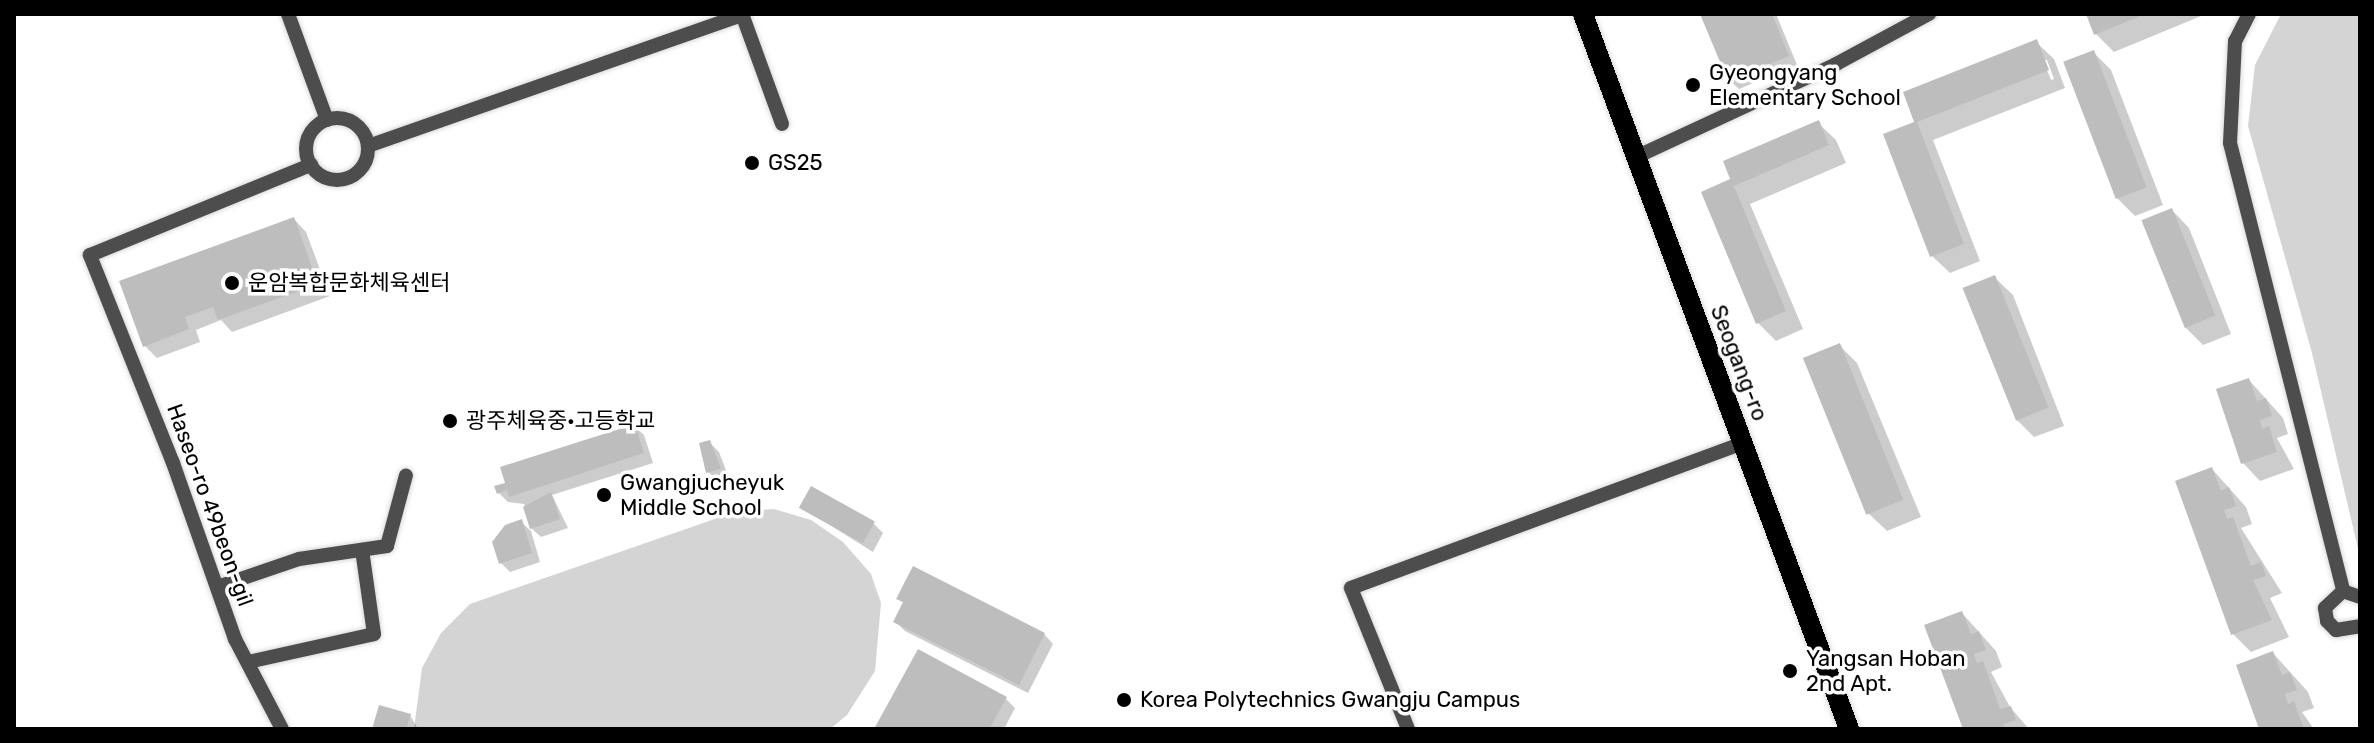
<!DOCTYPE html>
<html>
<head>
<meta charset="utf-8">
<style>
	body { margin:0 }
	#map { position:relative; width:2374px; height:743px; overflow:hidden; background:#fff; font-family:Rubik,"Noto Sans KR",sans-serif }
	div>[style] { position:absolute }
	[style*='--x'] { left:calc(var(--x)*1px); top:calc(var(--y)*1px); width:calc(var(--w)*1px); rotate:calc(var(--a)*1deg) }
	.green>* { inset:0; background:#d4d4d4 }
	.shadow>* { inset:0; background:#0003 }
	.building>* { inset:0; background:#bdbdbd; transform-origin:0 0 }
	.roads { filter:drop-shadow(0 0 2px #dbdbdb) drop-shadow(0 0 2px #dbdbdb) }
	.minor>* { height:14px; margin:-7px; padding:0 7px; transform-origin:7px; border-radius:7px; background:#4d4d4d }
	.minor>.ring { margin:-7px; padding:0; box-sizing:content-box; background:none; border:14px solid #4d4d4d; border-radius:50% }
	.major>* { height:20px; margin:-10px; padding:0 10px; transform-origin:10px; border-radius:10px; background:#000 }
	.dots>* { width:22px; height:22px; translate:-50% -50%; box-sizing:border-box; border:4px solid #fff; border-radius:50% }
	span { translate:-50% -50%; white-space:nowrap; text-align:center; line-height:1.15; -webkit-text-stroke:7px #fff; paint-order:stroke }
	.poi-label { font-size:22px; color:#000 }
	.left { translate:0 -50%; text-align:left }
	.street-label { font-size:22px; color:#000 }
	.frame { position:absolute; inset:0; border:16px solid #000; pointer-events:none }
</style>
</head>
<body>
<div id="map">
	<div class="green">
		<div style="clip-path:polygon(2281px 14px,2360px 14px,2360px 557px,2312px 353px,2248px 126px,2255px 65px)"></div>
		<div style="clip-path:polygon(774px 509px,811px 520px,843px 542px,871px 574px,881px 603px,875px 671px,847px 715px,830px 729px,414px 729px,422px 668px,441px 633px,470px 604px,735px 512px)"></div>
	</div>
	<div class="shadow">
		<div style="clip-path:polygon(1702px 14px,1776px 14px,1797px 65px,1739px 89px,1729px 80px)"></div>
		<div style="clip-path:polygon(2088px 14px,2206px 14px,2114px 52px,2096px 34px)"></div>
		<div style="clip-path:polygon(evenodd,2036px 42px,2054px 59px,2065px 88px,1933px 140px,1980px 261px,1950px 273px,1932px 256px,1916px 123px,1905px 94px,2036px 42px,2043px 60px,2047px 60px,2054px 79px,2051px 80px,2043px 60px)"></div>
		<div style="clip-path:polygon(2094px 53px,2111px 70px,2163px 205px,2135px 216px,2117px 198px)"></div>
		<div style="clip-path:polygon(1818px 123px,1836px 140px,1846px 163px,1750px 204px,1803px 329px,1776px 341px,1758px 323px,1733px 180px)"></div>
		<div style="clip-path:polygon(2172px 210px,2189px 228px,2231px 334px,2203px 345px,2185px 327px,2144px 221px)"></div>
		<div style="clip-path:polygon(294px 219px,306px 232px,330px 296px,232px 332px,221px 320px,196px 330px,200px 342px,157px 358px,144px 345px)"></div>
		<div style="clip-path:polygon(1995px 278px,2013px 295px,2064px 426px,2034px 437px,2017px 420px)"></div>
		<div style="clip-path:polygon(1839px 345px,1857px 363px,1921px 517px,1887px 531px,1869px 514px)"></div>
		<div style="clip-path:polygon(2249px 380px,2283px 418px,2288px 434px,2277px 438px,2294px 469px,2260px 481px,2243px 463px)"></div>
		<div style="clip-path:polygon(634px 426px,644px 435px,653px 463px,552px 495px,568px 528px,541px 537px,531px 528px,524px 504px,508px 502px,499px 493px)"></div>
		<div style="clip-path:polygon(709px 442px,719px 452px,729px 478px,718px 481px,708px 472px)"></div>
		<div style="clip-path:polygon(2212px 469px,2246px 507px,2252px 524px,2241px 528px,2282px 593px,2270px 598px,2289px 637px,2251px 652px,2233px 634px)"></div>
		<div style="clip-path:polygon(801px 507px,874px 524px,883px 533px,873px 552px)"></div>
		<div style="clip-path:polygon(521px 522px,531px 531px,540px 562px,510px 572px,500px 562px)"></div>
		<div style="clip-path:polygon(899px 598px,1044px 634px,1053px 644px,1028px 693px,905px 631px,896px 622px,905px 604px)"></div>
		<div style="clip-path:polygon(1962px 613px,1996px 651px,2002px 667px,1991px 672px,2010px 707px,2029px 729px,1965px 729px)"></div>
		<div style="clip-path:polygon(2273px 653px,2308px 692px,2314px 708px,2302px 712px,2314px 729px,2261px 729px)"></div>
		<div style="clip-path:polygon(1006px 699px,1015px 708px,1004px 729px,876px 729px)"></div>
		<div style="clip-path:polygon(410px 715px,418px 729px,374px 729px)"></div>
	</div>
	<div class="building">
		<div style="clip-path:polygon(1700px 14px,1772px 14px,1789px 56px,1728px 81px)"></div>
		<div style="clip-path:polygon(2086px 14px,2145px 14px,2094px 35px)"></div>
		<div style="clip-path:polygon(2037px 39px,2049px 70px,1917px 122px,1964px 244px,1930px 257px,1883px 134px,1914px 122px,1903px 92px)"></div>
		<div style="left:2094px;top:50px;width:147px;height:33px;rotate:69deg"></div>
		<div style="clip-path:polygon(1819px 120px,1829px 145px,1734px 186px,1786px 311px,1756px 324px,1701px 192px,1730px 179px,1723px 161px)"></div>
		<div style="left:2172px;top:208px;width:116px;height:33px;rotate:68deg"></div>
		<div style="clip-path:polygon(294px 217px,318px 284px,218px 320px,213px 307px,185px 317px,189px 329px,143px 347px,119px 281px)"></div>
		<div style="left:1995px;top:275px;width:143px;height:35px;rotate:68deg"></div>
		<div style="left:1840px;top:343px;width:169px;height:40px;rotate:68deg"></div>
		<div style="clip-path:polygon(2249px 378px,2257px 401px,2266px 398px,2272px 416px,2260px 420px,2262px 429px,2269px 426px,2277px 452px,2241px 464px,2216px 389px)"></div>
		<div style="clip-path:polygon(635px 424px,644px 453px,509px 497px,507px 490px,497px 494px,494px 486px,505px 483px,500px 467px)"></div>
		<div style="clip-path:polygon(710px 440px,721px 469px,706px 473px,699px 443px)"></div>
		<div style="clip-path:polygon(2212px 467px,2221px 491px,2229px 487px,2236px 506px,2224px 510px,2227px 519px,2233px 517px,2251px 566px,2261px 562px,2266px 576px,2253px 580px,2272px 620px,2231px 635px,2175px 481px)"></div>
		<div style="left:811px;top:486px;width:73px;height:25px;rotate:29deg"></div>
		<div style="clip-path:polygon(551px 492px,560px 519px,530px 529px,523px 507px)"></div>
		<div style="clip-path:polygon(522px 519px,532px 553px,499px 564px,492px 542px,505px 525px)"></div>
		<div style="clip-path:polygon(913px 566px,1045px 633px,1019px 685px,893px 622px,903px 602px,896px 599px)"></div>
		<div style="clip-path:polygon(1962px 611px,1971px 634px,1979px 631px,1986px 650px,1974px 654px,1977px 663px,1983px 661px,2000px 709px,2011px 706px,2016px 720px,2003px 724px,2005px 729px,1963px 729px,1924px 625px)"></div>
		<div style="clip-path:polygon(918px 649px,1007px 697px,989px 729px,874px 729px)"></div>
		<div style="clip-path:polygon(2273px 651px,2282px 675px,2290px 672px,2297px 690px,2285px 694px,2288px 704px,2294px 701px,2304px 729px,2259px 729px,2236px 665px)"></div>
		<div style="clip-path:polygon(379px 705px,411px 714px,406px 729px,372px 729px)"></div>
	</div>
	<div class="roads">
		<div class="minor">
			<div style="--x:288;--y:14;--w:113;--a:69.8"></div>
			<div style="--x:742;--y:14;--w:117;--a:70"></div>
			<div style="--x:2249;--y:14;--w:30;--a:117"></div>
			<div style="--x:2235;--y:41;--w:102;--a:92.8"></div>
			<div style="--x:2230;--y:143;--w:462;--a:75.8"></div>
			<div class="ring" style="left:306px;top:118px;width:48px;height:48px"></div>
			<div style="--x:368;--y:146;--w:398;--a:-19.3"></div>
			<div style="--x:1636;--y:157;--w:221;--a:-24.9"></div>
			<div style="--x:1836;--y:64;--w:106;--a:-28.3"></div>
			<div style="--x:217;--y:587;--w:87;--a:-18.9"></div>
			<div style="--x:299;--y:559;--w:89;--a:-8.4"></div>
			<div style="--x:387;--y:546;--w:73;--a:-75"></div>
			<div style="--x:2360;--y:597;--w:18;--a:-161"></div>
			<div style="--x:2343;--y:591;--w:25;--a:137"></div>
			<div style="--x:2325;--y:608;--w:13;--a:81"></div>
			<div style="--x:2327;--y:621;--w:13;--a:45"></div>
			<div style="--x:2336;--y:630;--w:24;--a:-9"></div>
			<div style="--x:248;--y:662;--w:129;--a:-12.5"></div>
			<div style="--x:374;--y:634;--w:85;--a:-98.1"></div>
			<div style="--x:282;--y:729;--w:102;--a:-117.6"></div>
			<div style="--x:235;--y:639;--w:187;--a:-109.4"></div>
			<div style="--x:173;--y:463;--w:224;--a:-111.8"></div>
			<div style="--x:90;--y:255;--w:239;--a:-22.2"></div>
			<div style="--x:1408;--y:729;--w:152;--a:-112"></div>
			<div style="--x:1351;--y:588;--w:419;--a:-20.3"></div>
		</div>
		<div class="major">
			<div style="--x:1583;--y:14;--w:763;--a:69.59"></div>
		</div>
	</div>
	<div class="dots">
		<div style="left:1693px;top:85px;background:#000"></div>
		<div style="left:752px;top:163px;background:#000"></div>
		<div style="left:232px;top:283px;background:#000"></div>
		<div style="left:450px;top:421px;background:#000"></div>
		<div style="left:604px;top:495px;background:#000"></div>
		<div style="left:1790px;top:671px;background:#000"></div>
		<div style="left:1124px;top:700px;background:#000"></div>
	</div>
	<div class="poi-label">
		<span class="left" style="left:1709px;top:85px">Gyeongyang<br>Elementary School</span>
		<span class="left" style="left:768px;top:163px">GS25</span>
		<span class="left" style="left:248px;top:283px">운암복합문화체육센터</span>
		<span class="left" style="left:466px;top:421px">광주체육중·고등학교</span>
		<span class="left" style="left:620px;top:495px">Gwangjucheyuk<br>Middle School</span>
		<span class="left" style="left:1806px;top:671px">Yangsan Hoban<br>2nd Apt.</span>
		<span class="left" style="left:1140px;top:700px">Korea Polytechnics Gwangju Campus</span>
	</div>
	<div class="street-label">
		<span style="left:1739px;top:363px;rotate:69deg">Seogang-ro</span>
		<span style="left:210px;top:505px;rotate:70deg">Haseo-ro 49beon-gil</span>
	</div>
	<div class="frame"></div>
</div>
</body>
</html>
